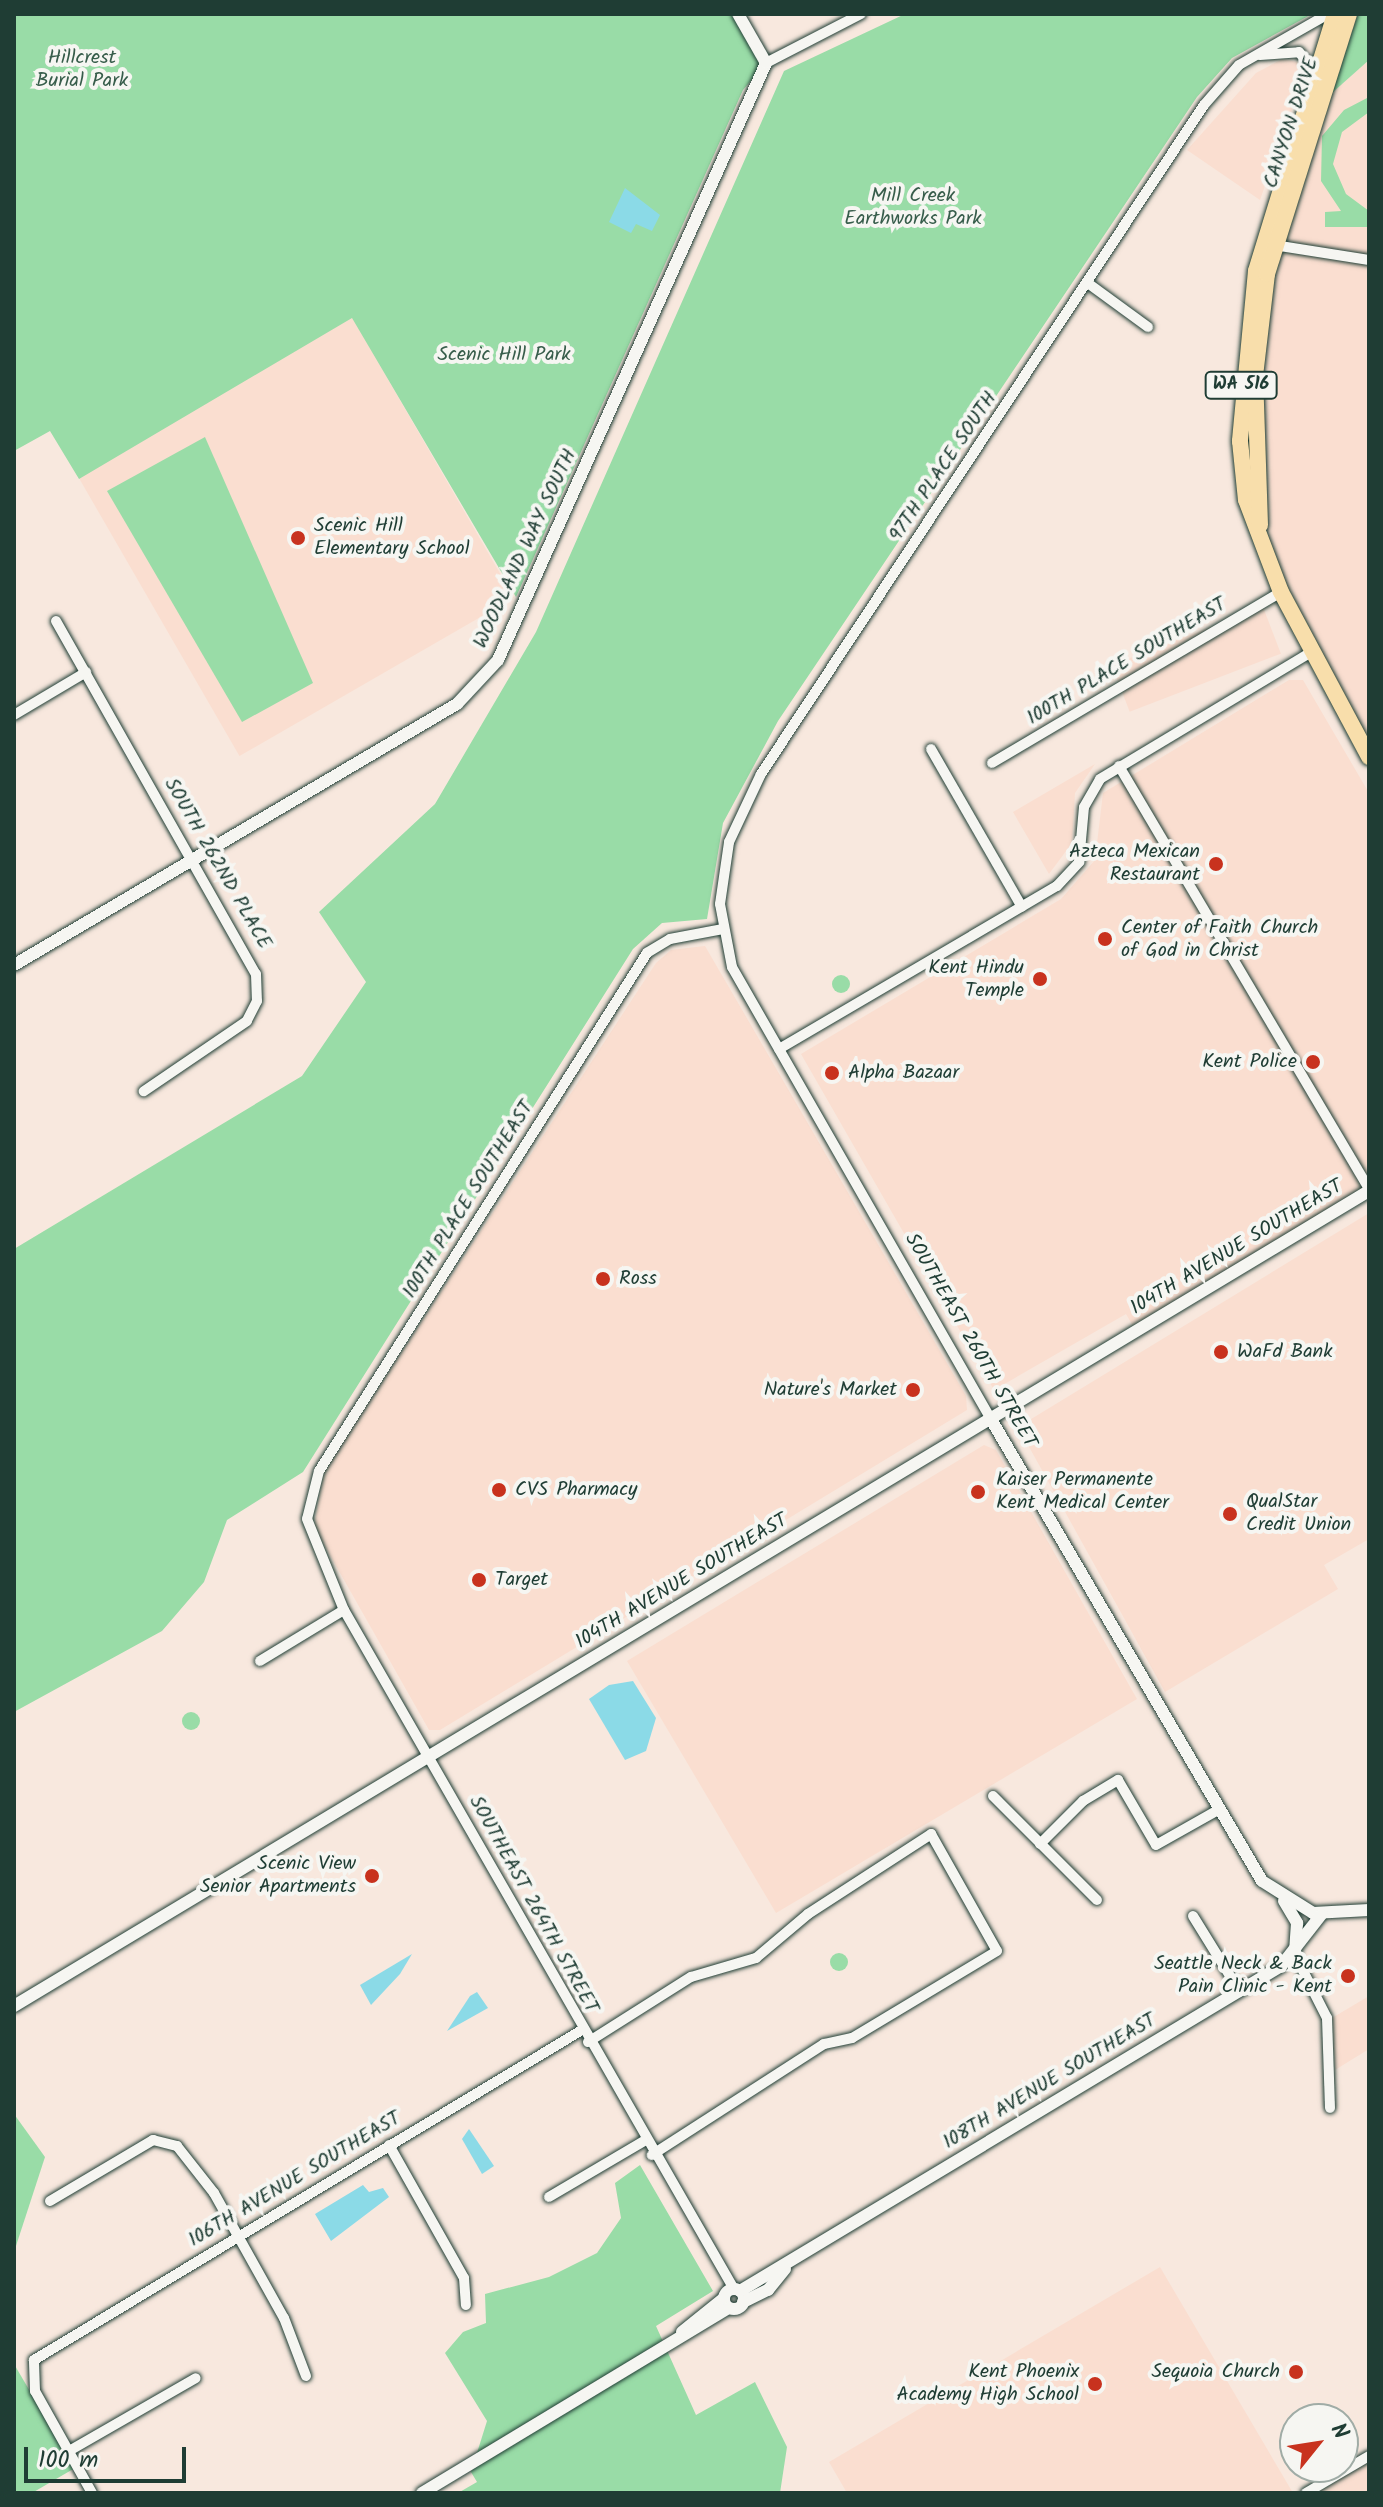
<!DOCTYPE html>
<html>
<head>
<meta charset="utf-8">
<style>
	body { margin:0 }
	#map { position:relative; width:1383px; height:2507px; overflow:hidden; background:#f8e8de; font-family:Kalam,sans-serif }
	div>[style] { position:absolute }
	[style*='--x'] { left:calc(var(--x)*1px); top:calc(var(--y)*1px); width:calc(var(--w)*1px); rotate:calc(var(--a)*1deg) }
	.built>* { inset:0; background:#faded0; transform-origin:0 0 }
	.green>* { inset:0; background:#99dca7 }
	.round { border-radius:50% }
	.water>* { inset:0; background:#8bdae7 }
	.roads { filter:drop-shadow(0 0 2px #1f3d34) drop-shadow(0 0 2px #1f3d34) }
	.minor>* { height:10px; margin:-5px; padding:0 5px; transform-origin:5px; border-radius:5px; background:#f6f6f2 }
	.tertiary>* { height:12px; margin:-6px; padding:0 6px; transform-origin:6px; border-radius:6px; background:#f6f6f2 }
	.tertiary>.ring { margin:-6px; padding:0; box-sizing:content-box; background:none; border:12px solid #f6f6f2; border-radius:50% }
	.primary>* { height:16px; margin:-8px; padding:0 8px; transform-origin:8px; border-radius:8px; background:#f8deab }
	.dots>* { width:22px; height:22px; translate:-50% -50%; box-sizing:border-box; border:4px solid #f6f6f2; border-radius:50% }
	span { translate:-50% -50%; white-space:nowrap; text-align:center; line-height:1.15; -webkit-text-stroke:8px #f6f6f2; paint-order:stroke }
	.shield-label span { padding:2px 6px; background:#f6f6f2; border:2px solid; border-radius:6px; -webkit-text-stroke-width:0 }
	.shield-label { font-size:18px; color:#1f3d34; font-weight:700 }
	.park-label { font-size:20px; color:#375d4b }
	.street-label { font-size:20px; color:#1f3d34 }
	.poi-label { font-size:20px; color:#1f3d34 }
	.left { translate:0 -50%; text-align:left }
	.right { translate:-100% -50%; text-align:right }
	.frame { position:absolute; inset:0; border:16px solid #1f3d34; pointer-events:none }
	.north { position:absolute; left:1279px; top:2403px; width:80px; height:80px; box-sizing:border-box; background:#f6f6f2; border:2px solid #a0aca6; border-radius:50%; rotate:60deg; font-size:22px; font-weight:700; line-height:32px; text-align:center; color:#1f3d34 }
	.north::after { content:''; display:block; margin:auto; width:28px; height:36px; background:#c8321e; clip-path:polygon(50% 0,100% 100%,50% 72%,0 100%) }
	.scale { position:absolute; left:24px; top:2447px; width:162px; height:36px; box-sizing:border-box; border:4px solid #1f3d34; border-top:0; padding-left:10px; font-size:24px; line-height:28px; white-space:nowrap; color:#1f3d34; -webkit-text-stroke:6px #f6f6f2; paint-order:stroke }
</style>
</head>
<body>
<div id="map">
	<div class="built">
		<div style="clip-path:polygon(1282px 59px,1298px 62px,1301px 84px,1260px 200px,1187px 150px,1256px 73px)"></div>
		<div style="clip-path:polygon(1369px 60px,1369px 757px,1308px 654px,1260px 525px,1246px 441px,1247px 382px,1306px 116px)"></div>
		<div style="left:352px;top:317px;width:324px;height:317px;rotate:60deg"></div>
		<div style="left:1263px;top:607px;width:50px;height:162px;rotate:69deg"></div>
		<div style="clip-path:polygon(1289px 680px,1303px 680px,1369px 793px,1369px 1191px,1137px 1333px,1126px 1314px,994px 1390px,801px 1054px,1061px 899px,1095px 860px,1103px 793px)"></div>
		<div style="clip-path:polygon(1095px 764px,1075px 793px,1072px 843px,1049px 874px,1013px 812px)"></div>
		<div style="clip-path:polygon(705px 946px,966px 1396px,967px 1410px,440px 1730px,429px 1730px,314px 1527px,324px 1471px,656px 963px,671px 950px)"></div>
		<div style="clip-path:polygon(1369px 1213px,1369px 1539px,1324px 1565px,1338px 1589px,1165px 1692px,1018px 1427px)"></div>
		<div style="clip-path:polygon(984px 1445px,996px 1450px,1137px 1699px,776px 1913px,627px 1661px)"></div>
		<div style="clip-path:polygon(1369px 1996px,1369px 2049px,1335px 2070px,1332px 2018px)"></div>
		<div style="clip-path:polygon(1160px 2267px,1293px 2493px,847px 2493px,829px 2462px)"></div>
		<div style="clip-path:polygon(1369px 2456px,1369px 2493px,1306px 2493px)"></div>
	</div>
	<div class="green">
		<div style="clip-path:polygon(14px 14px,738px 14px,766px 63px,743px 90px,516px 597px,352px 318px,79px 479px,50px 431px,14px 451px)"></div>
		<div style="clip-path:polygon(905px 14px,1312px 14px,1232px 58px,1197px 97px,778px 721px,723px 823px,707px 919px,662px 923px,633px 949px,303px 1472px,227px 1520px,204px 1582px,162px 1631px,14px 1712px,14px 1249px,302px 1076px,366px 982px,319px 912px,435px 804px,536px 632px,784px 71px)"></div>
		<div style="clip-path:polygon(1358px 14px,1369px 14px,1369px 60px,1332px 93px)"></div>
		<div style="clip-path:polygon(1369px 97px,1369px 112px,1342px 132px,1333px 164px,1346px 194px,1369px 211px,1369px 227px,1325px 227px,1325px 212px,1341px 211px,1321px 181px,1322px 136px,1344px 110px)"></div>
		<div style="clip-path:polygon(205px 437px,313px 683px,242px 722px,107px 491px)"></div>
		<div class="round" style="left:832px;top:975px;width:18px;height:18px"></div>
		<div class="round" style="left:182px;top:1712px;width:18px;height:18px"></div>
		<div class="round" style="left:830px;top:1953px;width:18px;height:18px"></div>
		<div style="clip-path:polygon(14px 2114px,45px 2157px,14px 2252px)"></div>
		<div style="clip-path:polygon(640px 2165px,713px 2291px,656px 2326px,696px 2415px,755px 2382px,787px 2447px,780px 2493px,458px 2493px,477px 2482px,471px 2472px,487px 2421px,445px 2353px,463px 2332px,486px 2323px,485px 2294px,549px 2277px,597px 2253px,621px 2218px,615px 2183px)"></div>
		<div style="clip-path:polygon(14px 2364px,75px 2468px,32px 2493px,14px 2493px)"></div>
	</div>
	<div class="water">
		<div style="clip-path:polygon(625px 188px,660px 215px,652px 231px,636px 224px,631px 233px,609px 222px)"></div>
		<div style="clip-path:polygon(633px 1681px,656px 1718px,646px 1751px,625px 1760px,589px 1699px,609px 1685px)"></div>
		<div style="clip-path:polygon(412px 1954px,400px 1974px,371px 2005px,360px 1985px)"></div>
		<div style="clip-path:polygon(477px 1992px,488px 2008px,447px 2031px,470px 1996px)"></div>
		<div style="clip-path:polygon(469px 2129px,494px 2166px,482px 2174px,462px 2139px)"></div>
		<div style="clip-path:polygon(363px 2185px,369px 2192px,383px 2188px,389px 2197px,331px 2241px,315px 2214px)"></div>
	</div>
	<div class="roads">
		<div class="minor">
			<div style="--x:1260;--y:55;--w:39;--a:-4"></div>
			<div style="--x:1299;--y:52;--w:27;--a:51"></div>
			<div style="--x:766;--y:63;--w:107;--a:-27.3"></div>
			<div style="--x:1274;--y:245;--w:96;--a:9"></div>
			<div style="--x:1089;--y:284;--w:73;--a:36.1"></div>
			<div style="--x:56;--y:621;--w:406;--a:60.5"></div>
			<div style="--x:256;--y:974;--w:27;--a:88"></div>
			<div style="--x:257;--y:1001;--w:22;--a:117"></div>
			<div style="--x:247;--y:1021;--w:125;--a:145.8"></div>
			<div style="--x:14;--y:715;--w:84;--a:-30.8"></div>
			<div style="--x:931;--y:749;--w:182;--a:60.1"></div>
			<div style="--x:992;--y:763;--w:336;--a:-30.6"></div>
			<div style="--x:1119;--y:766;--w:491;--a:59.4"></div>
			<div style="--x:723;--y:929;--w:54;--a:169.3"></div>
			<div style="--x:670;--y:939;--w:27;--a:149"></div>
			<div style="--x:647;--y:953;--w:613;--a:122.34"></div>
			<div style="--x:319;--y:1471;--w:49;--a:104"></div>
			<div style="--x:307;--y:1519;--w:98;--a:67.9"></div>
			<div style="--x:344;--y:1610;--w:783;--a:60.13"></div>
			<div style="--x:779;--y:1049;--w:322;--a:-30.4"></div>
			<div style="--x:1057;--y:886;--w:33;--a:-47"></div>
			<div style="--x:1079;--y:862;--w:55;--a:-84.8"></div>
			<div style="--x:1084;--y:807;--w:32;--a:-60"></div>
			<div style="--x:1100;--y:779;--w:243;--a:-31"></div>
			<div style="--x:992;--y:1421;--w:523;--a:-119.8"></div>
			<div style="--x:732;--y:967;--w:64;--a:-100.8"></div>
			<div style="--x:720;--y:904;--w:63;--a:-81.7"></div>
			<div style="--x:729;--y:842;--w:75;--a:-64.8"></div>
			<div style="--x:761;--y:774;--w:802;--a:-56.49"></div>
			<div style="--x:1204;--y:105;--w:53;--a:-48.8"></div>
			<div style="--x:1239;--y:65;--w:103;--a:-29.8"></div>
			<div style="--x:260;--y:1661;--w:98;--a:-31.3"></div>
			<div style="--x:993;--y:1796;--w:147;--a:45"></div>
			<div style="--x:1040;--y:1844;--w:61;--a:-45"></div>
			<div style="--x:1083;--y:1801;--w:41;--a:-31"></div>
			<div style="--x:1118;--y:1780;--w:75;--a:59.7"></div>
			<div style="--x:1156;--y:1845;--w:71;--a:-29.4"></div>
			<div style="--x:1193;--y:1916;--w:89;--a:58.3"></div>
			<div style="--x:1295;--y:1955;--w:71;--a:63.1"></div>
			<div style="--x:1327;--y:2018;--w:90;--a:88.1"></div>
			<div style="--x:588;--y:2042;--w:122;--a:-32.3"></div>
			<div style="--x:691;--y:1977;--w:68;--a:-16.3"></div>
			<div style="--x:756;--y:1958;--w:68;--a:-40.2"></div>
			<div style="--x:808;--y:1914;--w:147;--a:-33"></div>
			<div style="--x:931;--y:1834;--w:134;--a:60.6"></div>
			<div style="--x:997;--y:1951;--w:169;--a:149"></div>
			<div style="--x:852;--y:2038;--w:29;--a:168"></div>
			<div style="--x:824;--y:2044;--w:205;--a:147.2"></div>
			<div style="--x:389;--y:2145;--w:153;--a:60.6"></div>
			<div style="--x:464;--y:2278;--w:27;--a:86"></div>
			<div style="--x:549;--y:2197;--w:110;--a:-30.5"></div>
			<div style="--x:50;--y:2201;--w:120;--a:-30.6"></div>
			<div style="--x:153;--y:2140;--w:25;--a:14"></div>
			<div style="--x:177;--y:2146;--w:60;--a:51.8"></div>
			<div style="--x:214;--y:2193;--w:143;--a:60.8"></div>
			<div style="--x:284;--y:2318;--w:62;--a:69.2"></div>
			<div style="--x:69;--y:2451;--w:146;--a:-29.9"></div>
			<div style="--x:92;--y:2493;--w:117;--a:-119.2"></div>
			<div style="--x:35;--y:2391;--w:31;--a:-92"></div>
			<div style="--x:34;--y:2360;--w:640;--a:-31.06"></div>
			<div style="--x:1306;--y:2493;--w:73;--a:-30.4"></div>
		</div>
		<div class="tertiary">
			<div style="--x:14;--y:965;--w:514;--a:-30.51"></div>
			<div style="--x:457;--y:704;--w:60;--a:-47"></div>
			<div style="--x:498;--y:660;--w:654;--a:-65.82"></div>
			<div style="--x:766;--y:63;--w:56;--a:-119.7"></div>
			<div style="--x:992;--y:1421;--w:533;--a:59.59"></div>
			<div style="--x:1262;--y:1881;--w:60;--a:32.1"></div>
			<div style="--x:1313;--y:1913;--w:56;--a:-3.1"></div>
			<div style="--x:1284;--y:1901;--w:26;--a:59"></div>
			<div style="--x:1297;--y:1923;--w:32;--a:94"></div>
			<div style="--x:14;--y:2006;--w:1581;--a:-31.03"></div>
			<div class="ring" style="left:724px;top:2289px;width:8px;height:8px"></div>
			<div style="--x:740;--y:2291;--w:631;--a:-30.99"></div>
			<div style="--x:1281;--y:1966;--w:65;--a:-51.9"></div>
			<div style="--x:743;--y:2302;--w:28;--a:-26"></div>
			<div style="--x:768;--y:2290;--w:27;--a:-51"></div>
			<div style="--x:682;--y:2332;--w:53;--a:-38.8"></div>
			<div style="--x:422;--y:2493;--w:358;--a:-31.1"></div>
		</div>
		<div class="primary">
			<div style="--x:1335;--y:14;--w:269;--a:107.1"></div>
			<div style="--x:1256;--y:271;--w:171;--a:95.4"></div>
			<div style="--x:1240;--y:441;--w:59;--a:84.2"></div>
			<div style="--x:1246;--y:500;--w:98;--a:69.2"></div>
			<div style="--x:1281;--y:592;--w:187;--a:61.9"></div>
			<div style="--x:1260;--y:525;--w:149;--a:-91.9"></div>
			<div style="--x:1255;--y:376;--w:103;--a:-83.3"></div>
			<div style="--x:1267;--y:274;--w:273;--a:-72.5"></div>
		</div>
	</div>
	<div class="dots">
		<div style="left:298px;top:538px;background:#c8321e"></div>
		<div style="left:1216px;top:864px;background:#c8321e"></div>
		<div style="left:1105px;top:939px;background:#c8321e"></div>
		<div style="left:1040px;top:979px;background:#c8321e"></div>
		<div style="left:1313px;top:1062px;background:#c8321e"></div>
		<div style="left:832px;top:1073px;background:#c8321e"></div>
		<div style="left:603px;top:1279px;background:#c8321e"></div>
		<div style="left:1221px;top:1352px;background:#c8321e"></div>
		<div style="left:913px;top:1390px;background:#c8321e"></div>
		<div style="left:499px;top:1490px;background:#c8321e"></div>
		<div style="left:978px;top:1492px;background:#c8321e"></div>
		<div style="left:1230px;top:1514px;background:#c8321e"></div>
		<div style="left:479px;top:1580px;background:#c8321e"></div>
		<div style="left:372px;top:1876px;background:#c8321e"></div>
		<div style="left:1348px;top:1976px;background:#c8321e"></div>
		<div style="left:1296px;top:2372px;background:#c8321e"></div>
		<div style="left:1095px;top:2384px;background:#c8321e"></div>
	</div>
	<div class="shield-label">
		<span style="left:1241px;top:385px">WA 516</span>
	</div>
	<div class="park-label">
		<span style="left:82px;top:70px">Hillcrest<br>Burial Park</span>
		<span style="left:913px;top:208px">Mill Creek<br>Earthworks Park</span>
		<span style="left:504px;top:355px">Scenic Hill Park</span>
	</div>
	<div class="street-label">
		<span style="left:1292px;top:123px;rotate:-72deg">CANYON DRIVE</span>
		<span style="left:944px;top:467px;rotate:-56deg">97TH PLACE SOUTH</span>
		<span style="left:526px;top:549px;rotate:-65deg">WOODLAND WAY SOUTH</span>
		<span style="left:1127px;top:662px;rotate:-31deg">100TH PLACE SOUTHEAST</span>
		<span style="left:217px;top:864px;rotate:60deg">SOUTH 262ND PLACE</span>
		<span style="left:469px;top:1200px;rotate:-58deg">100TH PLACE SOUTHEAST</span>
		<span style="left:1237px;top:1248px;rotate:-31deg">104TH AVENUE SOUTHEAST</span>
		<span style="left:970px;top:1341px;rotate:60deg">SOUTHEAST 260TH STREET</span>
		<span style="left:682px;top:1582px;rotate:-31deg">104TH AVENUE SOUTHEAST</span>
		<span style="left:533px;top:1905px;rotate:61deg">SOUTHEAST 264TH STREET</span>
		<span style="left:1050px;top:2082px;rotate:-31deg">108TH AVENUE SOUTHEAST</span>
		<span style="left:295px;top:2180px;rotate:-31deg">106TH AVENUE SOUTHEAST</span>
	</div>
	<div class="poi-label">
		<span class="left" style="left:314px;top:538px">Scenic Hill<br>Elementary School</span>
		<span class="right" style="left:1200px;top:864px">Azteca Mexican<br>Restaurant</span>
		<span class="left" style="left:1121px;top:940px">Center of Faith Church<br>of God in Christ</span>
		<span class="right" style="left:1024px;top:980px">Kent Hindu<br>Temple</span>
		<span class="right" style="left:1297px;top:1062px">Kent Police</span>
		<span class="left" style="left:848px;top:1073px">Alpha Bazaar</span>
		<span class="left" style="left:619px;top:1279px">Ross</span>
		<span class="left" style="left:1237px;top:1352px">WaFd Bank</span>
		<span class="right" style="left:897px;top:1390px">Nature's Market</span>
		<span class="left" style="left:996px;top:1492px">Kaiser Permanente<br>Kent Medical Center</span>
		<span class="left" style="left:515px;top:1490px">CVS Pharmacy</span>
		<span class="left" style="left:1246px;top:1514px">QualStar<br>Credit Union</span>
		<span class="left" style="left:495px;top:1580px">Target</span>
		<span class="right" style="left:356px;top:1876px">Scenic View<br>Senior Apartments</span>
		<span class="right" style="left:1332px;top:1976px">Seattle Neck &amp; Back<br>Pain Clinic - Kent</span>
		<span class="right" style="left:1079px;top:2384px">Kent Phoenix<br>Academy High School</span>
		<span class="right" style="left:1280px;top:2372px">Sequoia Church</span>
	</div>
	<div class="frame"></div>
	<div class="north">N</div>
	<div class="scale">100 m</div>
</div>
</body>
</html>
